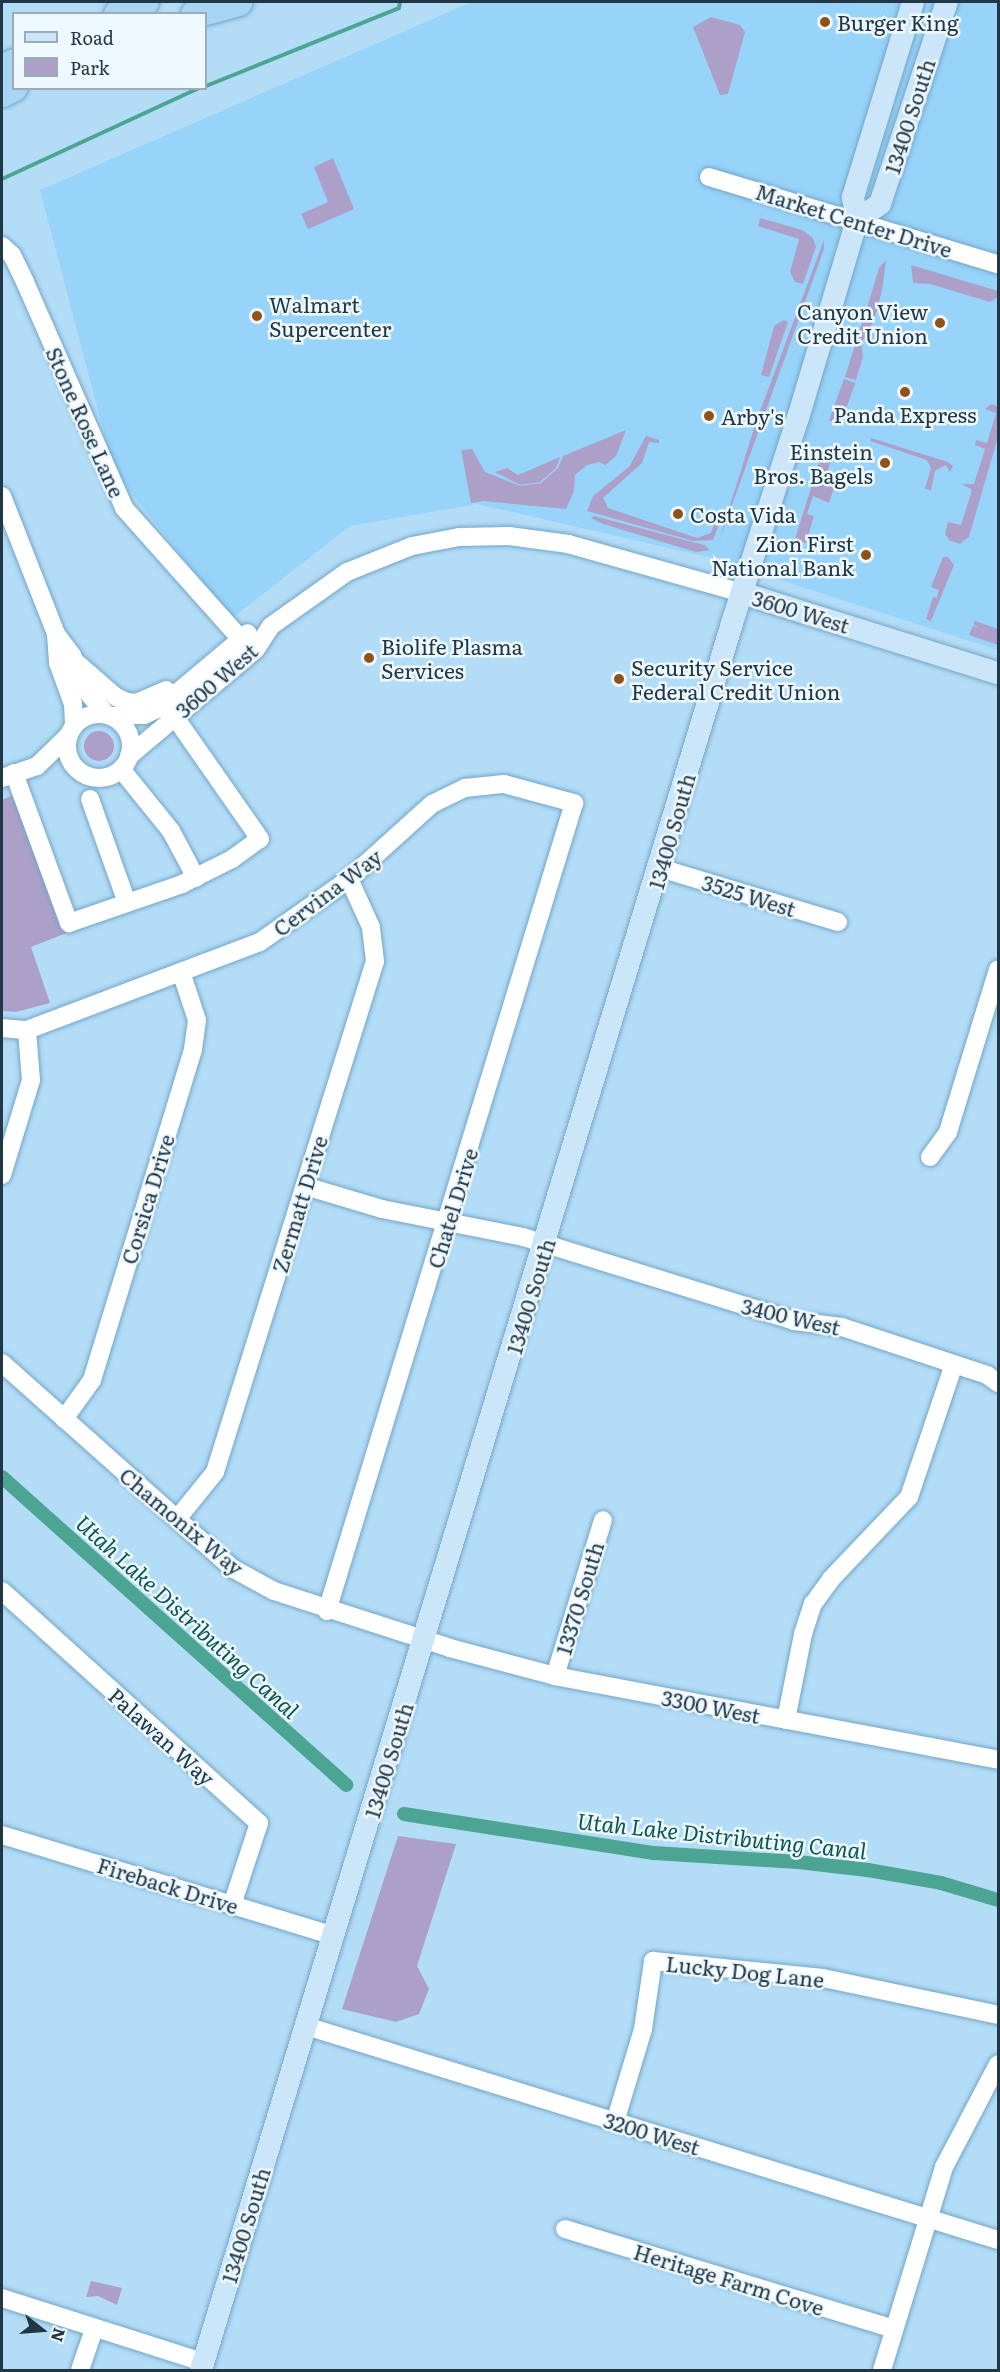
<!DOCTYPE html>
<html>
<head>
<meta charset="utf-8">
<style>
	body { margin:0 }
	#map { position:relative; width:1000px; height:2372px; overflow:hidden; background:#b3dcf7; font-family:Literata,serif }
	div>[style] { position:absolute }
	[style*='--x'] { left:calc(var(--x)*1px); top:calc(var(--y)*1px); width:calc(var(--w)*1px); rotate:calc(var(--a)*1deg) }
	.built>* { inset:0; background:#98d3fa }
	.green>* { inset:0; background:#aca0c9; transform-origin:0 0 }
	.round { border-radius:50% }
	.stream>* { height:4px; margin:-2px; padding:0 2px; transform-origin:2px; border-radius:2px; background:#4ca593 }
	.canal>* { height:14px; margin:-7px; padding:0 7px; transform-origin:7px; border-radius:7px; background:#4ca593 }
	.roads { filter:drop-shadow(0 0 2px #74a6c7) drop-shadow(0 0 2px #74a6c7) }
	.minor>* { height:18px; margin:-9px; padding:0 9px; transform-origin:9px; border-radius:9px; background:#fff }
	.minor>.ring { margin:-9px; padding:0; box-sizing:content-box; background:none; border:18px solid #fff; border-radius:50% }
	.major>* { height:22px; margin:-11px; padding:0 11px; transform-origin:11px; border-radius:11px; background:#cbe6f8 }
	.highway>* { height:27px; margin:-13.5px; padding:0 13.5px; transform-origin:13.5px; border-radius:13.5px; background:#a8d5f4 }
	.dots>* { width:16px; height:16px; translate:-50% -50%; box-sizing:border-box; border:3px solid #eef8ff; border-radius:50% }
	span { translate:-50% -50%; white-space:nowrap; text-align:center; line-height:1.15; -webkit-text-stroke:5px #eef8ff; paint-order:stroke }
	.poi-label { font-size:21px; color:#223745 }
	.left { translate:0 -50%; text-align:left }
	.right { translate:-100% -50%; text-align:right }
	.street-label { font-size:21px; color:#223745 }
	.water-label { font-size:22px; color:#0a574b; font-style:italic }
	.frame { position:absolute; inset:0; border:3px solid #223745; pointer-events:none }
	.legend { position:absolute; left:12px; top:12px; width:195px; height:78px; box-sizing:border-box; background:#eef8ff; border:2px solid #9cabb5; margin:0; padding:8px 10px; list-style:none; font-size:18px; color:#223745 }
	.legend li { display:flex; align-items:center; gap:12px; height:30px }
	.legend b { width:30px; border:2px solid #9cabb5 }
	.north { position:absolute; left:12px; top:2300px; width:60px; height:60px; -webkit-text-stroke:4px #eef8ff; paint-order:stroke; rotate:107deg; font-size:16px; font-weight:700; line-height:24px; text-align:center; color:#223745 }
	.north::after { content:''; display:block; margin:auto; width:21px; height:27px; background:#223745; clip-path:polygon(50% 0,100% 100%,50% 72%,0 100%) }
</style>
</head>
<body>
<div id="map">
	<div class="built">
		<div style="clip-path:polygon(472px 2px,998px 2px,998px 650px,708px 557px,477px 504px,350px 526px,231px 619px,114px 471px,40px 190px)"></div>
	</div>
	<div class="green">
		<div style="clip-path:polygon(711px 17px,740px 25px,745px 32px,728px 94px,720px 95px,693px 27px)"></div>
		<div style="clip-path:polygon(333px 158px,354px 209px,308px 229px,301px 214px,328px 202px,314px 167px)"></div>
		<div style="clip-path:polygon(760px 218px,802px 230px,813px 238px,816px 247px,803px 284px,795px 282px,790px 272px,799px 239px,758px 226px)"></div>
		<div style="clip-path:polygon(824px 240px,824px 249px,718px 544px,756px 422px)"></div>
		<div style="clip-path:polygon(886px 260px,882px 290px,875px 317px,865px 314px,879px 268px)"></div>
		<div style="clip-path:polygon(911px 265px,998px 291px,997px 298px,990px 302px,930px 284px,913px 283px)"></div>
		<div style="clip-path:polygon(863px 319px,873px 322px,861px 344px,863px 357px,856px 380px,845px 377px)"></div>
		<div style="clip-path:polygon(784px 320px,788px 322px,769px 377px,761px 375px,774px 326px)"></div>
		<div style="left:844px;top:379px;width:12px;height:44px;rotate:20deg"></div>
		<div style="clip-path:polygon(991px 404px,998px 406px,998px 437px,969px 537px,960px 544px,949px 540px,945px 534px,948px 522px,961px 525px,972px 490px,962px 484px,974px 484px,985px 449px,975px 445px,976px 440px,987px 443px,996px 413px,985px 409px)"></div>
		<div style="clip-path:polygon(626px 430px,616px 456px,605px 465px,599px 462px,587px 465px,575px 475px,574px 491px,566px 509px,483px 501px,471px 503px,461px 450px,472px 449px,485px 472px,520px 486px,541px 483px,558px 468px,563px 456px)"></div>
		<div style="clip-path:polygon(646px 436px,659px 440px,659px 443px,649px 442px,642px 463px,603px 498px,608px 508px,697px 538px,711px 533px,718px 512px,723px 513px,713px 540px,693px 541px,587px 511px,593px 496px,629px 467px)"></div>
		<div style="clip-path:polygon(871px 438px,948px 462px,953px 466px,950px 472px,946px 465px,935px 471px,931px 490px,925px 489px,931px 468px,927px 460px,870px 441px)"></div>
		<div style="clip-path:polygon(821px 456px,831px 460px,824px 485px,834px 488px,829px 503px,813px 496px,807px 514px,814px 516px,806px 543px,795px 539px)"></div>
		<div style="clip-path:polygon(560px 457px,556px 468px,540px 482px,520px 485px,495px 472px,507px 468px,518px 475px)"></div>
		<div style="clip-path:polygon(594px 516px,704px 545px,710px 550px,696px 552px,603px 524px,591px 518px)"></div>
		<div style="clip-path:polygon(943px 557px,948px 557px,954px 565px,931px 621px,926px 619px,933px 597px,937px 598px,939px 590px,931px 587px)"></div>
		<div style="clip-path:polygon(975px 621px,998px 629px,998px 645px,969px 635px,973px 626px,979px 628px,973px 624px)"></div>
		<div class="round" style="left:84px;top:731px;width:30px;height:30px"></div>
		<div style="clip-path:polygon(13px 795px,69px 932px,31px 947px,50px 1003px,16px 1012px,2px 1011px,2px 800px)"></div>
		<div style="clip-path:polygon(398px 1836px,456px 1844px,417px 1966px,429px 1989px,419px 2014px,396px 2022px,342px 2009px)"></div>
		<div style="clip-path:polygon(91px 2281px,122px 2288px,117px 2305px,98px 2296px,86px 2297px)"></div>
	</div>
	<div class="stream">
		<div style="--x:206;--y:86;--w:208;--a:-22"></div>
		<div style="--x:399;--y:8;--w:6;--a:-81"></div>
		<div style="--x:2;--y:179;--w:217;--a:-24.8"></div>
	</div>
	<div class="canal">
		<div style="--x:2;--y:1477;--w:462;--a:41.8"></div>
		<div style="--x:404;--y:1814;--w:253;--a:8.9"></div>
		<div style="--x:654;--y:1853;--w:144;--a:3.6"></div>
		<div style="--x:798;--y:1862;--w:70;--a:6.5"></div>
		<div style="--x:868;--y:1870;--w:74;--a:10.1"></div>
		<div style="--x:941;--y:1883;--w:59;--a:16.6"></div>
	</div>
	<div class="roads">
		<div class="minor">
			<div style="--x:709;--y:177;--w:302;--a:16.8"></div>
			<div style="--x:2;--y:246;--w:13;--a:42"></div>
			<div style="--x:12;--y:255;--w:30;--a:64"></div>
			<div style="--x:25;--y:282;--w:247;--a:66.3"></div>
			<div style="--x:124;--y:508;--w:174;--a:48.3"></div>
			<div style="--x:2;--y:496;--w:148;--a:68.6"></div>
			<div style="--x:56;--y:634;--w:26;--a:53"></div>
			<div style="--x:72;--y:655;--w:41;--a:67.2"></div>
			<div style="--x:88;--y:693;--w:28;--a:49"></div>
			<div style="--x:56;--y:634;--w:29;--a:86"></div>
			<div style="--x:58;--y:663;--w:44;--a:69.9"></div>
			<div style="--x:73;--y:704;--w:22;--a:87"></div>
			<div style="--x:78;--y:664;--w:50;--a:41"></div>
			<div style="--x:116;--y:697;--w:12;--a:24"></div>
			<div style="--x:127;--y:702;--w:9;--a:6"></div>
			<div style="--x:136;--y:703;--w:33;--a:-23"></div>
			<div class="ring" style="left:67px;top:714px;width:46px;height:46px"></div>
			<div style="--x:111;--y:716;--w:33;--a:-2"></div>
			<div style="--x:144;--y:715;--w:17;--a:-25"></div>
			<div style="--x:159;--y:708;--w:116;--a:-40.1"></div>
			<div style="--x:129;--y:756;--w:166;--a:-40.1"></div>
			<div style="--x:256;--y:649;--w:27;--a:-57"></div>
			<div style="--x:271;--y:626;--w:93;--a:-35.4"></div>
			<div style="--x:347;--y:572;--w:70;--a:-21.8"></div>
			<div style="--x:412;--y:546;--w:48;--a:-10.8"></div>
			<div style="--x:459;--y:537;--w:50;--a:-1.1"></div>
			<div style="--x:509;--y:536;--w:60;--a:7.7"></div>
			<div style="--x:568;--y:544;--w:181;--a:15.7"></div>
			<div style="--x:121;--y:769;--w:80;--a:51.1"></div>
			<div style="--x:171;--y:831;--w:53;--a:62"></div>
			<div style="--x:14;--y:773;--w:160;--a:69.9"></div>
			<div style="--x:69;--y:923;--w:120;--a:-19"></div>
			<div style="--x:182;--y:884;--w:56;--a:-26.6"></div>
			<div style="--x:232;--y:859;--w:34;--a:-36"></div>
			<div style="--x:260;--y:839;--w:149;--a:-124.9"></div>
			<div style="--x:2;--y:778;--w:37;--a:-19"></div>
			<div style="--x:37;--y:766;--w:45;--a:-44.1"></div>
			<div style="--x:90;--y:799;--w:110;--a:70.4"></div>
			<div style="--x:660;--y:868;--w:186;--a:16.9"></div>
			<div style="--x:2;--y:1028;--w:25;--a:5"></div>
			<div style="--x:27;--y:1030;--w:249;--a:-20.7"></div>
			<div style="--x:260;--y:942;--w:109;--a:-35.3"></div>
			<div style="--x:349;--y:879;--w:112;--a:-42.1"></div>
			<div style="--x:432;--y:804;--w:37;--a:-26"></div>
			<div style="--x:465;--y:788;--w:39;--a:-6"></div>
			<div style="--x:504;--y:784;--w:73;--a:15.2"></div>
			<div style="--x:574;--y:803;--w:845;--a:107"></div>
			<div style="--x:930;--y:1157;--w:31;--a:-54"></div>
			<div style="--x:948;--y:1132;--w:170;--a:-72.9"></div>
			<div style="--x:2;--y:1175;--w:99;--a:-73"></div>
			<div style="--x:31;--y:1080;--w:50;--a:-94.6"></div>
			<div style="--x:305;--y:1186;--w:80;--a:16.6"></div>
			<div style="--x:382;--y:1209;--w:144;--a:11.2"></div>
			<div style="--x:523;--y:1237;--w:284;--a:17.2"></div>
			<div style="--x:794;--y:1321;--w:48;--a:7.1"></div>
			<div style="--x:842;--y:1327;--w:153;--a:18.3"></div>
			<div style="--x:987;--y:1375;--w:14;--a:36"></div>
			<div style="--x:2;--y:1363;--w:308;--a:41.7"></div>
			<div style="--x:232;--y:1568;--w:48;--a:28.7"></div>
			<div style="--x:274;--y:1591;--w:185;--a:17.9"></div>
			<div style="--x:450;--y:1648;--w:109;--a:14.9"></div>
			<div style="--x:555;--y:1676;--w:451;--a:10.7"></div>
			<div style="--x:64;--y:1419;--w:48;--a:-54.3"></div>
			<div style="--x:92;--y:1380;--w:346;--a:-73"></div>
			<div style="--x:193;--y:1049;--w:29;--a:-82"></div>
			<div style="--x:197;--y:1020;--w:51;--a:-108.4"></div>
			<div style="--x:177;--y:1519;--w:60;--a:-51"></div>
			<div style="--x:215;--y:1472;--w:535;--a:-72.61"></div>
			<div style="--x:375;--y:961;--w:34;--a:-97"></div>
			<div style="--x:371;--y:927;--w:53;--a:-114.6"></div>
			<div style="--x:2;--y:1591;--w:346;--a:42.1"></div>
			<div style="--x:259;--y:1823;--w:86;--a:108.2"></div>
			<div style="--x:555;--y:1676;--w:163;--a:-72.9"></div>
			<div style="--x:786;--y:1720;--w:88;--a:-78.8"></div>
			<div style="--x:803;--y:1634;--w:32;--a:-72"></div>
			<div style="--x:813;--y:1604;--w:31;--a:-54"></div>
			<div style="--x:831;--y:1579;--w:113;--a:-46.4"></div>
			<div style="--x:909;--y:1497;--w:140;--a:-71.3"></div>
			<div style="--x:2;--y:1835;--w:347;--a:16.9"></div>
			<div style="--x:306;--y:2026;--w:724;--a:17.18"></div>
			<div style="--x:615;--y:2122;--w:97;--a:-73.2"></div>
			<div style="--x:643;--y:2029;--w:69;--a:-81.6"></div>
			<div style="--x:653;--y:1961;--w:171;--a:5.7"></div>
			<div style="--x:823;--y:1978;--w:179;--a:11.9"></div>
			<div style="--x:565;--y:2229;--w:344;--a:16.9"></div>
			<div style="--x:2;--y:2298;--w:211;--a:17.7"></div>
			<div style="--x:80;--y:2370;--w:43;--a:-71.1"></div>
			<div style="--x:882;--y:2370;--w:212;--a:-73"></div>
			<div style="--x:944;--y:2167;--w:116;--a:-62.3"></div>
		</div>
		<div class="major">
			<div style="--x:857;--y:220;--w:28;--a:-35"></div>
			<div style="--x:880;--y:204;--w:213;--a:-71.7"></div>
			<div style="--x:742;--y:593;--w:268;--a:17.4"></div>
			<div style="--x:201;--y:2370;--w:1826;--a:-73.09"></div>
			<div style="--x:732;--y:623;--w:215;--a:-72.2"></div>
			<div style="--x:798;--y:418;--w:207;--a:-73.4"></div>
			<div style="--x:857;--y:220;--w:23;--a:-100"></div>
			<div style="--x:853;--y:197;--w:204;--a:-72.9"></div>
		</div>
		<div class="highway">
			<div style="--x:117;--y:14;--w:30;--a:-23"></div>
			<div style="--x:194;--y:14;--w:46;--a:-15.3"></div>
			<div style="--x:2;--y:68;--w:13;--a:-27"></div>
			<div style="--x:2;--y:93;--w:13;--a:-27"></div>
		</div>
	</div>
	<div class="dots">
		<div style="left:825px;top:22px;background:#915218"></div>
		<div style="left:257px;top:316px;background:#915218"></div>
		<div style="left:940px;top:323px;background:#915218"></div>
		<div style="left:905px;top:392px;background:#915218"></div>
		<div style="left:709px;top:416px;background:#915218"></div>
		<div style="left:885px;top:463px;background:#915218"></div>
		<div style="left:678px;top:514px;background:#915218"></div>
		<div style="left:866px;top:555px;background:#915218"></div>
		<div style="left:369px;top:658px;background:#915218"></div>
		<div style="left:619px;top:679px;background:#915218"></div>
	</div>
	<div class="poi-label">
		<span class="left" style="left:837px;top:22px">Burger King</span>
		<span class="left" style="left:269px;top:316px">Walmart<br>Supercenter</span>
		<span class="right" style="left:928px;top:323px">Canyon View<br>Credit Union</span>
		<span style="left:905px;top:414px">Panda Express</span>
		<span class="left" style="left:721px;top:416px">Arby's</span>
		<span class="right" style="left:873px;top:463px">Einstein<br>Bros. Bagels</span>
		<span class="left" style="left:690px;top:514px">Costa Vida</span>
		<span class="right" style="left:854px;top:555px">Zion First<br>National Bank</span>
		<span class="left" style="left:381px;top:658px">Biolife Plasma<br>Services</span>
		<span class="left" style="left:631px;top:679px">Security Service<br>Federal Credit Union</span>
	</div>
	<div class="street-label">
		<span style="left:909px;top:116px;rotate:-72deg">13400 South</span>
		<span style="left:854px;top:220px;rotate:17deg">Market Center Drive</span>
		<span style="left:86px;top:422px;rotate:66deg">Stone Rose Lane</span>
		<span style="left:801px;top:611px;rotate:17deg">3600 West</span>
		<span style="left:216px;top:680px;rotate:-41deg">3600 West</span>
		<span style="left:671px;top:831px;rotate:-74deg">13400 South</span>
		<span style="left:327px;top:892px;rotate:-37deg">Cervina Way</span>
		<span style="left:749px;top:895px;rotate:17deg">3525 West</span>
		<span style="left:147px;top:1199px;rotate:-73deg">Corsica Drive</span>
		<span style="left:299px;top:1204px;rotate:-73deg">Zermatt Drive</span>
		<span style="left:452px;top:1208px;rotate:-73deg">Chatel Drive</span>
		<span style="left:530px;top:1296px;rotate:-73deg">13400 South</span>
		<span style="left:791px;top:1316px;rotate:13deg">3400 West</span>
		<span style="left:182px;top:1521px;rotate:40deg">Chamonix Way</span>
		<span style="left:579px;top:1598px;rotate:-73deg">13370 South</span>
		<span style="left:711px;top:1706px;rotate:11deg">3300 West</span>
		<span style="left:162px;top:1736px;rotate:42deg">Palawan Way</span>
		<span style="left:388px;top:1760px;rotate:-73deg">13400 South</span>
		<span style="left:168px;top:1885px;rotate:17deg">Fireback Drive</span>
		<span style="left:745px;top:1971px;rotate:6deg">Lucky Dog Lane</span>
		<span style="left:652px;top:2133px;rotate:17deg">3200 West</span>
		<span style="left:245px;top:2225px;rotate:-73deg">13400 South</span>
		<span style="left:729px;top:2279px;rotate:17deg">Heritage Farm Cove</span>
	</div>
	<div class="water-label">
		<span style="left:188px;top:1616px;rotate:42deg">Utah Lake Distributing Canal</span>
		<span style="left:722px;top:1835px;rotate:6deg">Utah Lake Distributing Canal</span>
	</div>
	<div class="frame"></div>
	<ul class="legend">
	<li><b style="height:8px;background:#cbe6f8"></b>Road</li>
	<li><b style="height:16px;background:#aca0c9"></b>Park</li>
	</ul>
	<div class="north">N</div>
</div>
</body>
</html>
